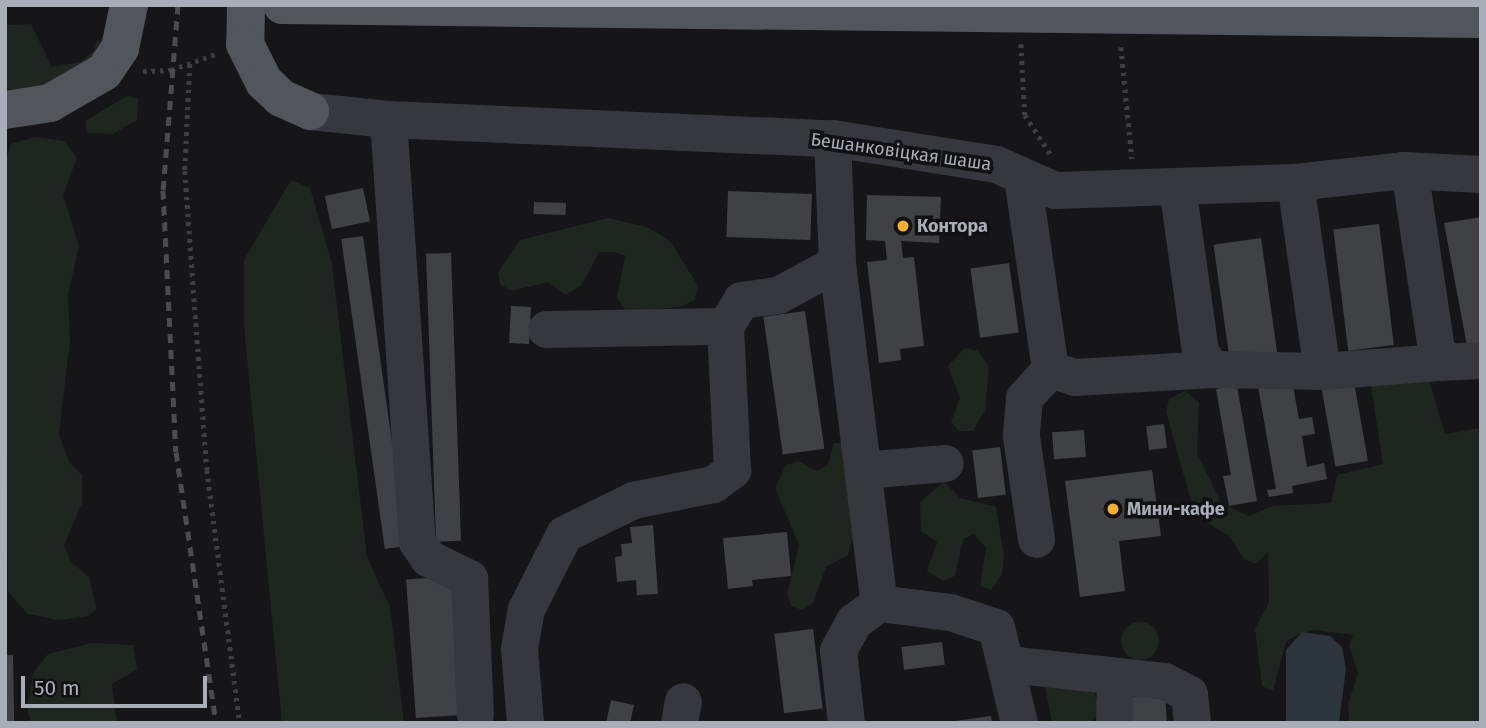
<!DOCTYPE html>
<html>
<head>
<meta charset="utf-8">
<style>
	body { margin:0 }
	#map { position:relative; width:1486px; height:728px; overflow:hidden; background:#161618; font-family:"Fira Sans",sans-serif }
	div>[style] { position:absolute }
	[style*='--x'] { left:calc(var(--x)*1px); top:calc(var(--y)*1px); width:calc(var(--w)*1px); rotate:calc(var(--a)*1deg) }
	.green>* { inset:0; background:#1e261f }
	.round { border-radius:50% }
	.water>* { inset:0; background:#2c353c }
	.building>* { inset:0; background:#404145; transform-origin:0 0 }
	.path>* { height:4.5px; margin-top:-2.25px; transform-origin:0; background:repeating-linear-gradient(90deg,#3d3f44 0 3.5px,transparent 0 8.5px) }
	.minor>* { height:37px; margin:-18.5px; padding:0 18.5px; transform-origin:18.5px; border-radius:18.5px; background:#37383d }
	.major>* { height:38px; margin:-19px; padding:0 19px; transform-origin:19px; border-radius:19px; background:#53555c }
	.rail>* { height:5px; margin-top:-2.5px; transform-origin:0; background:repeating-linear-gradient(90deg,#4a4c52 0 9px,transparent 0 16px) }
	.dots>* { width:19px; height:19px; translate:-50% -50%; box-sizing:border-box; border:4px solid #111113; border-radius:50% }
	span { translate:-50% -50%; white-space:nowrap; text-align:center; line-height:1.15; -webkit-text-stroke:7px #111113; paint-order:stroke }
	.street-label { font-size:18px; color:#a8adb8 }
	.poi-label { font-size:18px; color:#a8adb8; font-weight:700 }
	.left { translate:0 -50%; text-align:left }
	.frame { position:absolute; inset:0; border:7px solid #a8adb8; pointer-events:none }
	.scale { position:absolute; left:21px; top:676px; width:186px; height:32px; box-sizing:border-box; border:4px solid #a8adb8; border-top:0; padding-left:9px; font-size:21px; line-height:24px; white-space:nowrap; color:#a8adb8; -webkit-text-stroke:5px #111113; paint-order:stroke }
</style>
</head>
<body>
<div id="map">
	<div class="green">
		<div style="clip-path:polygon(31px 24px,52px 67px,80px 62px,94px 51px,97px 40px,108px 42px,103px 51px,37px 89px,5px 89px,5px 25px)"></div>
		<div style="clip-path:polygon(127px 96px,138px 99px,137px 120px,113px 134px,87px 133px,85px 121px)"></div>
		<div style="clip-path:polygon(35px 137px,64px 141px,77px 158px,63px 195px,79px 246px,68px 295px,70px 341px,59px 434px,69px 462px,82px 475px,82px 503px,64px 545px,71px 562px,89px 577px,97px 609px,88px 616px,58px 620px,28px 614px,8px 592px,5px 161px,11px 144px)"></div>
		<div style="clip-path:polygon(291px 180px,310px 188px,332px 264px,367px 557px,390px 607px,404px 723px,282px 723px,244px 326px,244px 260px)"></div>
		<div style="clip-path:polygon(608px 218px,647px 227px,670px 241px,698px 286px,695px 299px,684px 306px,627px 313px,617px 298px,625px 256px,614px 252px,599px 252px,581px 286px,566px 295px,548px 282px,511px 291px,500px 284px,498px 272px,520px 240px)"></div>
		<div style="clip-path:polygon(965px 348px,978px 351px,989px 366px,985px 410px,973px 431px,959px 431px,951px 422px,960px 398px,948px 366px)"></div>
		<div style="clip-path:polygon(1428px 376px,1445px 434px,1481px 428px,1481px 723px,1349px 723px,1348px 704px,1358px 673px,1349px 646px,1353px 635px,1313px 630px,1297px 635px,1286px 642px,1273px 691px,1262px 686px,1255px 629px,1269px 602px,1268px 552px,1256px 564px,1244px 559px,1229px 536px,1195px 515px,1166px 412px,1169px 399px,1185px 391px,1199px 402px,1197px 453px,1221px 503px,1249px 516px,1273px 506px,1331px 503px,1337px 475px,1383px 464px,1370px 380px)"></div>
		<div style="clip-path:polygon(834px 443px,848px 443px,861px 506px,848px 555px,826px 567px,813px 603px,802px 610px,791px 606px,787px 594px,799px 545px,775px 488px,786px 465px,798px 461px,817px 471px,828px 465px)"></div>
		<div style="clip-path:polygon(944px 482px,960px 498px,996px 507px,1004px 556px,1002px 574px,991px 590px,980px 586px,986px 548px,974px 534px,963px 539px,955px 576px,943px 581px,927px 571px,937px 542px,921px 531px,920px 502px)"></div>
		<div class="round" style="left:1121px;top:622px;width:38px;height:38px"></div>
		<div style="clip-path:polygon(92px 643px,133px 645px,137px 669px,112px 684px,117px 723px,31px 723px,27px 707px,33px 673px,48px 654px)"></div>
		<div style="clip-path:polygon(1044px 681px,1094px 688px,1099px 713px,1090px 723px,1052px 723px)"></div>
	</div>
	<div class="water">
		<div style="clip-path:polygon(1302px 632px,1330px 636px,1342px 647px,1346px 669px,1339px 723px,1286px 723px,1286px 650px)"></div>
	</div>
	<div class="building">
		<div style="left:363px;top:188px;width:34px;height:39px;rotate:78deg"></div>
		<div style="left:728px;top:191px;width:84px;height:46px;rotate:2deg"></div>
		<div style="clip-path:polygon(867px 195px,941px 197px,939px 243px,901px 241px,903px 258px,914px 257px,924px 346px,900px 349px,901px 360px,879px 363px,867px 262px,887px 260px,885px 241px,866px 240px)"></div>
		<div style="left:534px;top:202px;width:32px;height:12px;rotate:2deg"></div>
		<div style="clip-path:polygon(1481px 217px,1481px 344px,1467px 346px,1444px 223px)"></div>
		<div style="left:1379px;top:224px;width:122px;height:46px;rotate:83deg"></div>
		<div style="left:363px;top:236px;width:313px;height:22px;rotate:82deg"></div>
		<div style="left:1261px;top:238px;width:118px;height:48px;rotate:82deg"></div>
		<div style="left:451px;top:253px;width:288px;height:25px;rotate:88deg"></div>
		<div style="left:1009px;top:263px;width:70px;height:39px;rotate:82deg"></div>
		<div style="left:511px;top:306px;width:20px;height:37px;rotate:3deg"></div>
		<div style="left:805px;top:311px;width:139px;height:42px;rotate:82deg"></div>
		<div style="clip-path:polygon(1291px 375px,1299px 419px,1312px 417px,1315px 434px,1302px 436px,1307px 467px,1324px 463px,1327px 479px,1292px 486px,1293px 493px,1269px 497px,1267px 490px,1276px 489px,1257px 381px)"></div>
		<div style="left:1354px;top:382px;width:80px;height:33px;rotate:80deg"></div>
		<div style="clip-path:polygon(1237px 386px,1257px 501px,1229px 506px,1223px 476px,1231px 475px,1216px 389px)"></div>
		<div style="left:1164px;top:424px;width:24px;height:18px;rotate:83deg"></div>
		<div style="left:1084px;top:430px;width:27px;height:32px;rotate:86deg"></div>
		<div style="left:1000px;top:447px;width:48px;height:28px;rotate:83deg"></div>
		<div style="clip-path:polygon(1152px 470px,1161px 536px,1119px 541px,1125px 591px,1080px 597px,1065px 481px)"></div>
		<div style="clip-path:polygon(653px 525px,658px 594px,637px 595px,636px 580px,617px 582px,615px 557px,622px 556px,621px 544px,632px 543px,630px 527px)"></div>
		<div style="clip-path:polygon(787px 532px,791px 576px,752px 580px,753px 586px,728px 589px,723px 538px)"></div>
		<div style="left:455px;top:576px;width:139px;height:49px;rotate:86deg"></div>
		<div style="left:813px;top:629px;width:80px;height:39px;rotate:83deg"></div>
		<div style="left:942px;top:642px;width:23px;height:41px;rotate:83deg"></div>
		<div style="left:13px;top:655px;width:68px;height:8px;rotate:89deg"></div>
		<div style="left:1165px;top:695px;width:28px;height:34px;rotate:86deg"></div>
		<div style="clip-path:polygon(611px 700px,634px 705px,630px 723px,606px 723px)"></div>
		<div style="clip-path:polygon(991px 716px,992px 723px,955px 723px,955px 721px)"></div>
	</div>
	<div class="path">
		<div style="--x:1021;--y:44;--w:71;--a:86.8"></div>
		<div style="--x:1025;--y:115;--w:48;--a:57"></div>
		<div style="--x:1121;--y:47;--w:112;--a:84.3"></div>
		<div style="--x:190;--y:64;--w:107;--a:92.7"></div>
		<div style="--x:185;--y:171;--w:152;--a:85.9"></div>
		<div style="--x:196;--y:323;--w:147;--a:85.7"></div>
		<div style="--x:207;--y:470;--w:255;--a:82.6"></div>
		<div style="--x:143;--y:71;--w:28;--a:-2"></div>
		<div style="--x:171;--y:70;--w:51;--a:-19.5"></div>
	</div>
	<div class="minor">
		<div style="--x:310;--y:111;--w:78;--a:5.9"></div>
		<div style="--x:388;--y:119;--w:444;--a:2.5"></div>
		<div style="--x:832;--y:138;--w:166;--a:9"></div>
		<div style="--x:996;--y:164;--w:64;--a:23.8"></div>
		<div style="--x:1055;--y:190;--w:240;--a:-1.9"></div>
		<div style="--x:1295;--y:182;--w:109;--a:-6.3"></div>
		<div style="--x:1403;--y:170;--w:78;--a:2.9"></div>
		<div style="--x:388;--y:119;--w:424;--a:86.1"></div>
		<div style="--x:417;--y:542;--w:19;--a:55"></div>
		<div style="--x:428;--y:558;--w:46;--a:26"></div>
		<div style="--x:469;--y:578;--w:136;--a:87.5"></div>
		<div style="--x:832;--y:138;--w:125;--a:87.7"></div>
		<div style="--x:837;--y:263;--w:343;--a:83"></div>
		<div style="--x:879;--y:603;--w:31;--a:144"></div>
		<div style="--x:854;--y:621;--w:33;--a:119"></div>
		<div style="--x:838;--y:650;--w:73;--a:83.7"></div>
		<div style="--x:1403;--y:170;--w:14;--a:56"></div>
		<div style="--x:1411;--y:182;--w:182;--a:81.5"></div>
		<div style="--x:1438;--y:362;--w:43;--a:-2.7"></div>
		<div style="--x:1022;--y:177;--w:194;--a:81.7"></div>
		<div style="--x:1050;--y:369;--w:39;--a:132"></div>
		<div style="--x:1024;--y:398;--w:38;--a:95"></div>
		<div style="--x:1021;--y:436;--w:104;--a:81.7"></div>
		<div style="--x:1295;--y:182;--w:191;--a:81.9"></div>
		<div style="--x:1177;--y:186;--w:168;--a:82.1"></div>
		<div style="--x:1200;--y:352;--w:21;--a:55"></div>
		<div style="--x:1212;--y:369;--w:110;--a:1"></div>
		<div style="--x:1322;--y:371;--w:116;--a:-4.4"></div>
		<div style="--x:546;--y:329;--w:179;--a:-1"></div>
		<div style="--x:1050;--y:369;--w:25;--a:18"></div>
		<div style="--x:1074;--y:377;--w:138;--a:-3.3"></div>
		<div style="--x:863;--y:470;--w:82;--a:-4.9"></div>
		<div style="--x:879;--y:603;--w:72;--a:7.2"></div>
		<div style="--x:950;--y:612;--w:48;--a:18.1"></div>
		<div style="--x:996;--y:627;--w:99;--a:76.5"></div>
		<div style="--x:1008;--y:664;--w:157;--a:6.2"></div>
		<div style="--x:1164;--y:681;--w:28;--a:27"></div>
		<div style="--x:1189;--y:694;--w:29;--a:84"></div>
		<div style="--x:525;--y:723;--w:75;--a:-94.6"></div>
		<div style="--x:519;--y:648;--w:40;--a:-80"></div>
		<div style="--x:526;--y:609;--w:84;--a:-63.1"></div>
		<div style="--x:564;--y:534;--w:77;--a:-26.2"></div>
		<div style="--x:633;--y:500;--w:82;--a:-11.3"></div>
		<div style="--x:713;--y:484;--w:24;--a:-36"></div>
		<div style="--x:732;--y:470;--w:144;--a:-92.8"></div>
		<div style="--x:725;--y:326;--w:31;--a:-58"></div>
		<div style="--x:741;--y:300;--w:37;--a:-8"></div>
		<div style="--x:778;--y:295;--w:67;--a:-28.5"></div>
		<div style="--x:679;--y:723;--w:22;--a:-80"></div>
		<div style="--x:1114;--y:723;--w:45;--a:-88.7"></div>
	</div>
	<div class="major">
		<div style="--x:246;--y:5;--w:39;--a:91"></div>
		<div style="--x:245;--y:44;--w:42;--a:63.4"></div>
		<div style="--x:264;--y:82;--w:23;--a:43"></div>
		<div style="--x:281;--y:98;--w:32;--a:24"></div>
		<div style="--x:282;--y:5;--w:1199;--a:0.67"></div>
		<div style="--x:5;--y:110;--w:46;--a:-8.8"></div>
		<div style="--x:50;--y:103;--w:62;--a:-29.9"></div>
		<div style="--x:104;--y:72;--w:29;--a:-56"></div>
		<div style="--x:120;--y:48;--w:44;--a:-78.2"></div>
	</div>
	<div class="rail">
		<div style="--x:178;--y:5;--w:186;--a:94.6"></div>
		<div style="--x:163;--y:190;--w:262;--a:87.2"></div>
		<div style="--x:176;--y:452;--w:274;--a:81.6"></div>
	</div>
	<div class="dots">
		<div style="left:903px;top:226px;background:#f2b134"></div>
		<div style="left:1113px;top:509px;background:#f2b134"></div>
	</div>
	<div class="street-label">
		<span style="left:901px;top:152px;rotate:8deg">Бешанковіцкая шаша</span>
	</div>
	<div class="poi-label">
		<span class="left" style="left:917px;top:226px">Контора</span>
		<span class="left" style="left:1127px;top:509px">Мини-кафе</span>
	</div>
	<div class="frame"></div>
	<div class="scale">50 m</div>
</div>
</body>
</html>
